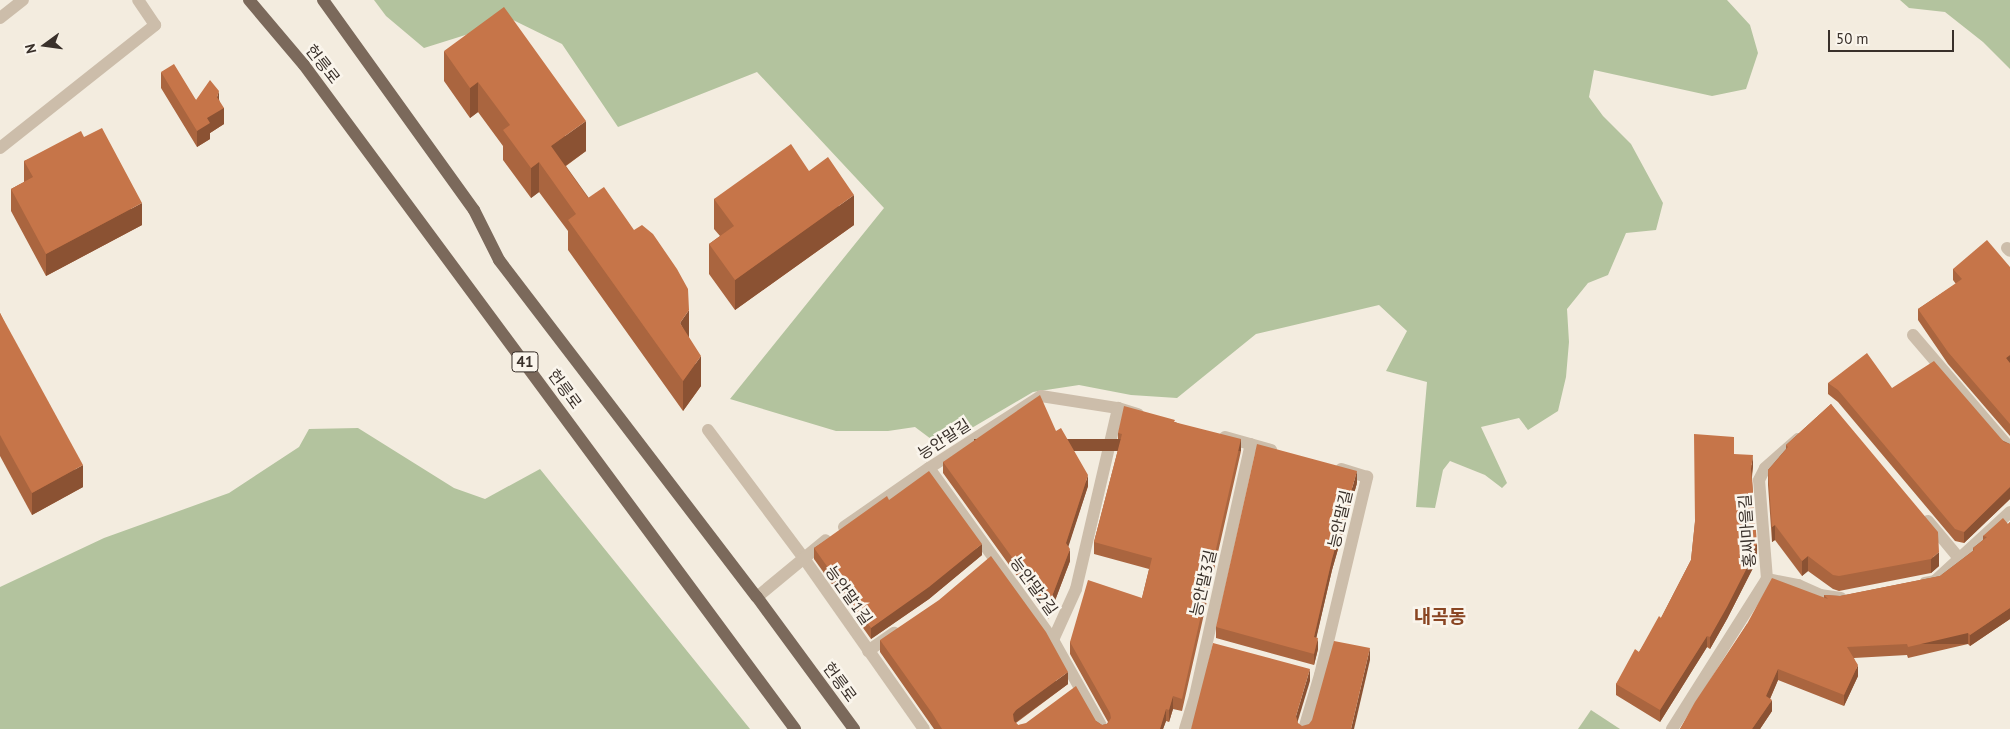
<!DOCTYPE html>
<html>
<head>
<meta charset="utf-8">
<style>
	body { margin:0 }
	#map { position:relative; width:2010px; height:729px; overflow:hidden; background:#f3ecdf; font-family:"PT Sans","Noto Sans KR",sans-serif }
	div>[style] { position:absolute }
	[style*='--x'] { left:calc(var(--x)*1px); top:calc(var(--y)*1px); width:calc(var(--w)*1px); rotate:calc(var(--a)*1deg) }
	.green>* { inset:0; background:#b3c39e }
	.minor>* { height:12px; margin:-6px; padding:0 6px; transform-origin:6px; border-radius:6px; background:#ccbdaa }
	.major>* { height:12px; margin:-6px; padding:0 6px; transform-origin:6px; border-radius:6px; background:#7b695b }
	.wall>* { inset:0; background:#aa653f }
	.shaded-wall>* { inset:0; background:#8b5233; transform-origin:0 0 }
	.building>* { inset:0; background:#c67549 }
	span { translate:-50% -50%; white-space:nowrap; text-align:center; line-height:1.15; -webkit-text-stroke:5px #faf5ec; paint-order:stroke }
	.shield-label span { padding:1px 4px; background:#faf5ec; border:1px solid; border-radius:4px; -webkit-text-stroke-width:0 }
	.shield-label { font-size:15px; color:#39302a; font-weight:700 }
	.street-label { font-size:16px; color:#39302a }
	.quarter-label { font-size:19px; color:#894522; font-weight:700 }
	.north { position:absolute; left:20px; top:20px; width:50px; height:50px; -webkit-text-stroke:4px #faf5ec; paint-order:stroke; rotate:256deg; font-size:14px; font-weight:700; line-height:20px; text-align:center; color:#39302a }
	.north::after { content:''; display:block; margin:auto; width:18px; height:22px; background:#39302a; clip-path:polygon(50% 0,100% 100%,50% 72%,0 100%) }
	.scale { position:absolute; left:1828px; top:30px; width:126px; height:22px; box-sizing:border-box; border:2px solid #39302a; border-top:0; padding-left:6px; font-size:15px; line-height:18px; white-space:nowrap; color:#39302a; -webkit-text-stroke:4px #faf5ec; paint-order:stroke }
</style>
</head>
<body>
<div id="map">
	<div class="green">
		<div style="clip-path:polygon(374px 0,1727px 0,1750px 25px,1758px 53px,1746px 89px,1712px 96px,1594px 70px,1589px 97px,1603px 116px,1631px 144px,1663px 203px,1656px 230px,1626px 233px,1608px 275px,1588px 283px,1567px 309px,1569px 342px,1566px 377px,1558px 411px,1528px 430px,1519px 418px,1481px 427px,1507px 483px,1502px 488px,1485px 475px,1450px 461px,1443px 470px,1435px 508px,1416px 507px,1427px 382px,1386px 371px,1407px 331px,1379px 305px,1256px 334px,1177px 398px,1131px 395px,1079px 385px,1033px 392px,953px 439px,947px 430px,931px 439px,915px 427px,888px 431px,836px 431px,730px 399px,884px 208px,757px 72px,618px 127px,562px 44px,513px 20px,424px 48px,386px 16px)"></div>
		<div style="clip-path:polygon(1900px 0,2010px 0,2010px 69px,1983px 42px,1945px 12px,1909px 8px)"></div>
		<div style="clip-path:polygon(358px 428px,454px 488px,485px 499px,540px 469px,750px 729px,0 729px,0 587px,104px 538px,229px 493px,299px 447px,309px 429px)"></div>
		<div style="clip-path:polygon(1591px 710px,1620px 729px,1578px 729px)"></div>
	</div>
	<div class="minor">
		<div style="--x:0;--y:18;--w:29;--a:-38"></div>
		<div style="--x:0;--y:148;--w:198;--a:-38.4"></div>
		<div style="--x:155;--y:25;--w:30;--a:-124"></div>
		<div style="--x:2007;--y:248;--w:4;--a:45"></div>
		<div style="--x:1913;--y:335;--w:149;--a:49.4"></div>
		<div style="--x:708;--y:430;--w:159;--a:53.2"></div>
		<div style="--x:803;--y:557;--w:210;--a:54.9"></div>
		<div style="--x:1225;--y:437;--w:48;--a:15.8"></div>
		<div style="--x:929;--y:468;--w:212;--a:54.2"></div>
		<div style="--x:1053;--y:640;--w:102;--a:60.7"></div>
		<div style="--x:1928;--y:521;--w:47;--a:50.2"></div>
		<div style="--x:844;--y:527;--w:103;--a:-34.8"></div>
		<div style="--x:929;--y:468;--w:133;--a:-32.7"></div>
		<div style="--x:1041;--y:396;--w:78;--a:8.9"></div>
		<div style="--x:1118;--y:408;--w:21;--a:17"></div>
		<div style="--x:1767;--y:579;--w:99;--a:-94.6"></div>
		<div style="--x:1759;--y:480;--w:13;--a:-63"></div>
		<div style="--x:1765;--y:468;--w:44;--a:-41.3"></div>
		<div style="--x:1925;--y:583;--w:10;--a:-11"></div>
		<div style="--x:1935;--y:581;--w:102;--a:-42.6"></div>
		<div style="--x:757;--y:597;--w:89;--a:-39.6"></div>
		<div style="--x:1053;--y:640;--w:56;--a:-65.7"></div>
		<div style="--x:1076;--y:589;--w:186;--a:-76.9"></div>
		<div style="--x:868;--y:651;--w:32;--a:-35"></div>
		<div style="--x:1185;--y:729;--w:34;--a:-73"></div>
		<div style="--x:1195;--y:696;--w:258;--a:-77.5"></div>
		<div style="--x:1304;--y:729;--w:56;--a:-73.5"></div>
		<div style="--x:1320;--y:675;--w:204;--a:-76.6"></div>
		<div style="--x:1367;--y:477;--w:27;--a:-163"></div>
		<div style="--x:1672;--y:729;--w:178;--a:-57.7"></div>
		<div style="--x:1767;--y:579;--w:32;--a:11"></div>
		<div style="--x:1798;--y:585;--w:24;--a:24"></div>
		<div style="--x:1820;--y:595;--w:21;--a:8"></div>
	</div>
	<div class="major">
		<div style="--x:249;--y:0;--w:85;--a:49.8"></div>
		<div style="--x:304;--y:65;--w:826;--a:53.52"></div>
		<div style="--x:323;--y:0;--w:259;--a:54.3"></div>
		<div style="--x:474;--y:210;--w:56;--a:63.4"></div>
		<div style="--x:499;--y:260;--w:424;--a:52.6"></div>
		<div style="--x:757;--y:597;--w:164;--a:53.7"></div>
	</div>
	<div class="wall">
		<div style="clip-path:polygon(444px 51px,586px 151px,566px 166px,689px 338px,701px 386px,683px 411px,568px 250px,568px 231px,539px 192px,531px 198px,503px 160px,503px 146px,478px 112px,470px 118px,444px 81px)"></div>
		<div style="clip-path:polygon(161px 72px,196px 100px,219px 99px,224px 124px,210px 133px,210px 139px,197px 147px,161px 88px)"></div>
		<div style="clip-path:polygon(84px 137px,142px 225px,46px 276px,11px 211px,11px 189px,24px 182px,24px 161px)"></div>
		<div style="clip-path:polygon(809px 171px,854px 225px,735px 310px,709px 274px,709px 244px,720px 236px,714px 229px,714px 199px)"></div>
		<div style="clip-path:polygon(2010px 267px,2010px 436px,1948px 364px,1918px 320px,1918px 309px,1956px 284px,1953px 280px,1953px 269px)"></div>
		<div style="clip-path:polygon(0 313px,83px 487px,32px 515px,0 456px)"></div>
		<div style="clip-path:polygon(1828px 383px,1892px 388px,2010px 444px,2010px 499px,1964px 543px,1955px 541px,1838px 402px,1828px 394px)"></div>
		<div style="clip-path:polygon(1831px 404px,1939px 566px,1931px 573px,1839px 591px,1833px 589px,1808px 571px,1802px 576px,1775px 540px,1772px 542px,1768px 485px,1768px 470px,1786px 449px,1786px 445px)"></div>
		<div style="clip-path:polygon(1175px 422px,1241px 451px,1182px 711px,1173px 709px,1169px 722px,1166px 721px,1163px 729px,934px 729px,880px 652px,880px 640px,1068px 684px,1016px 723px,1018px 725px,1096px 721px,1102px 725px,1107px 724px,1108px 722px,1070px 654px,1070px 642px,1142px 598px,1149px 569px,1094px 554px,1094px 542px,1119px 446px,1118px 445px,1118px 433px)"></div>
		<div style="clip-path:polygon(1056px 431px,1088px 486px,1068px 546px,1070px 561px,1048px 619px,943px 473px,943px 462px)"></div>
		<div style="clip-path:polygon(1734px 454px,1753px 466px,1752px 477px,1757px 555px,1753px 559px,1753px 568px,1727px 619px,1710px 649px,1707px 647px,1660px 722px,1616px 695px,1616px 684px,1639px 652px,1661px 618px,1691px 560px,1695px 522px)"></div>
		<div style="clip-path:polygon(1357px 483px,1332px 570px,1316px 638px,1318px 649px,1314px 665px,1216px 638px,1216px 627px)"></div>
		<div style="clip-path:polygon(889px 500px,982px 555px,929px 599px,871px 639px,814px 559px,814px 548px)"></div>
		<div style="clip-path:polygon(2010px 522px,2010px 619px,1970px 646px,1968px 644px,1908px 658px,1907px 655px,1854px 658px,1858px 676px,1844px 706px,1778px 680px,1770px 699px,1772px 711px,1760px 729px,1680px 729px,1747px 624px,1824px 598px,1824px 595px,1840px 596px,1940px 576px,1973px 551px,1973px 548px,1983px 540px,1983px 536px,2008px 524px)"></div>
	</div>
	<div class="shaded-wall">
		<div style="clip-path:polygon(478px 82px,478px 112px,470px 118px,470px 88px)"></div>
		<div style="clip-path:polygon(219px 91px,219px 108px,224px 108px,224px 124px,210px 133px,210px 139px,197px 147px,197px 131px,207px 118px,217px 97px)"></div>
		<div style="clip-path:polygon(586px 121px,586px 151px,551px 176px,551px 146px)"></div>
		<div style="clip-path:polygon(539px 162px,539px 192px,531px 198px,531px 168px)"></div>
		<div style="clip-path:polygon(854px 195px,854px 225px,735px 310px,735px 280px)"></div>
		<div style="clip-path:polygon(142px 203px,142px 225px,46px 276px,46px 254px)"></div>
		<div style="clip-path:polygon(689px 310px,689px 341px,680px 323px)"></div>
		<div style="clip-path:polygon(2010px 355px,2010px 366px,2006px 358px)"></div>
		<div style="clip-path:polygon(701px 356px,701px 386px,683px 411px,683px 381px)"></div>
		<div style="left:1241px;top:439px;width:12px;height:267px;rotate:90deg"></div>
		<div style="clip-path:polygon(1753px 455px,1753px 466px,1751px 481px,1751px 469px)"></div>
		<div style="clip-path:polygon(83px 465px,83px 487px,32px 515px,32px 493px)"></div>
		<div style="clip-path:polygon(1357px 471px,1357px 483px,1332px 570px,1314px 648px,1314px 637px,1332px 559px)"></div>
		<div style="clip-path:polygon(1088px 475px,1088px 486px,1066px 554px,1066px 543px)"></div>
		<div style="clip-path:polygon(2010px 487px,2010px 499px,1964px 543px,1964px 532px)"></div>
		<div style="clip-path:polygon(1775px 525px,1775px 540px,1772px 542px,1772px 527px)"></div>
		<div style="clip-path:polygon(982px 544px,982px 555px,929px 599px,871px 639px,871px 628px)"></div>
		<div style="clip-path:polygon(1757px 544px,1757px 555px,1753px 559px,1753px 568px,1727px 619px,1710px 649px,1710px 637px,1753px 548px)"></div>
		<div style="clip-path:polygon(1070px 549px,1070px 561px,1048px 619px,1048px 607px)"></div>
		<div style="clip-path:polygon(1939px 552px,1939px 566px,1931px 573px,1931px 559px)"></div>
		<div style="clip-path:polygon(1808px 556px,1808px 571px,1802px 576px,1802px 561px)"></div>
		<div style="clip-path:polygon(2010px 608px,2010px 619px,1970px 646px,1970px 635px)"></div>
		<div style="left:1968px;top:633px;width:11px;height:62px;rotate:90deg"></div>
		<div style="clip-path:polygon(1707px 636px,1707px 647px,1660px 722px,1660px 710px)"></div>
		<div style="clip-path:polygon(1318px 638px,1318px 649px,1314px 665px,1314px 654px)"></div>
		<div style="clip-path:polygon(1370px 648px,1370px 660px,1354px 729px,1351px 729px)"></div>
		<div style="clip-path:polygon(1858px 665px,1858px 676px,1844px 706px,1844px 695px)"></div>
		<div style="clip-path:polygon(1310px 669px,1310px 681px,1296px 727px,1296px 716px)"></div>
		<div style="clip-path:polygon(1778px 669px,1778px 680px,1766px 708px,1766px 696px)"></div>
		<div style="clip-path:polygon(1068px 672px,1068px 684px,1016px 722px,1013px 726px,1013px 714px,1016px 710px)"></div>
		<div style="clip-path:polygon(1173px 696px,1173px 709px,1169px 722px,1169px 710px)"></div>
		<div style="clip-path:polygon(1772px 700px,1772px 711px,1760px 729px,1752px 729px)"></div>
		<div style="clip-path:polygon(1166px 709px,1166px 721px,1163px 729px,1160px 729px)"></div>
	</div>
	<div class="building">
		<div style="clip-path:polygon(504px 7px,586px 121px,551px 146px,588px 198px,604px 187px,634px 230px,642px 225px,653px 234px,677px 269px,688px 289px,689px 310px,680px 323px,701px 356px,683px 381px,568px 220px,576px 214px,539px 162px,531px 168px,503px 130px,510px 125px,478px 82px,470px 88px,444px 51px)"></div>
		<div style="clip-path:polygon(174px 64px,196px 100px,210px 80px,219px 91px,217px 97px,224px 108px,207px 118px,210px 123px,197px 131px,161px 72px)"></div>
		<div style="clip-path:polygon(102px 128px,142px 203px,46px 254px,11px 189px,33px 177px,24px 161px,81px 131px,84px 137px)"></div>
		<div style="clip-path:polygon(791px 144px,809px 171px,828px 157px,854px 195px,735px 280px,709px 244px,734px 226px,714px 199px)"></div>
		<div style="clip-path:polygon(1987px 240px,2010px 267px,2010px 355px,2006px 358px,2010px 363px,2010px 424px,1948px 352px,1918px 309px,1962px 279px,1953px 269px)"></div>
		<div style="clip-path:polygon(0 313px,83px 465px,32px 493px,0 435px)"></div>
		<div style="clip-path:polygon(1867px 353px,1892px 388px,1934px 361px,2004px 442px,2010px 444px,2010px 487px,1964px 532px,1955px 529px,1838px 390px,1828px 383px)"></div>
		<div style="clip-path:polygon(1040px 395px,1056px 431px,1061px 428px,1088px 475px,1066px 543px,1070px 549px,1048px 607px,943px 462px)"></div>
		<div style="clip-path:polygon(1831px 404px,1938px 532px,1939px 552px,1931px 559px,1839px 576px,1833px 575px,1808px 556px,1802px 561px,1775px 525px,1772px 527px,1768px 470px,1788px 447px,1786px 445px)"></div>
		<div style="clip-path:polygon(1124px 406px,1175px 420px,1174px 422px,1241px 439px,1182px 699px,1173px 696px,1169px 710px,1166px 709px,1160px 729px,942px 729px,932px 713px,880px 640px,939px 600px,991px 556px,1046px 632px,1068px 672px,1016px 710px,1013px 714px,1014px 721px,1018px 725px,1026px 723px,1076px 686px,1096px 721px,1102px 725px,1107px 724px,1111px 718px,1110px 713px,1070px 642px,1088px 580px,1142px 598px,1152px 558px,1094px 542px,1122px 434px,1118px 433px)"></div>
		<div style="clip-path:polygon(1694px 434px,1734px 437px,1734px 454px,1753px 455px,1751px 469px,1757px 544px,1753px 548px,1753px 556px,1727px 607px,1710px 637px,1707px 636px,1660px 710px,1616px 684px,1635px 649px,1639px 652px,1659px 616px,1661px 618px,1691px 560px,1695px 521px)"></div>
		<div style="clip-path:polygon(1257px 444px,1357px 471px,1332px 559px,1314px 637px,1318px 638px,1314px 654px,1216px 627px)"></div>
		<div style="clip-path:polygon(929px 471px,982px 544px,929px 587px,871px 628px,814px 548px,887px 496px,889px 500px)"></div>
		<div style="clip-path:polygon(2003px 518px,2008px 524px,2010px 522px,2010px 608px,1970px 635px,1968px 633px,1908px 647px,1907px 644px,1847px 647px,1858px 665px,1844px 695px,1778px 669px,1766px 696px,1772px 700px,1752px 729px,1680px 729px,1695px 702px,1747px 624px,1772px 578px,1828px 599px,1824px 595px,1840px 596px,1940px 576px,1974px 550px,1973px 548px,1987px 537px,1983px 536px)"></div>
		<div style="clip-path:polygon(1334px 641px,1370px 648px,1351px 729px,1191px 729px,1213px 643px,1310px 669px,1296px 716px,1298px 723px,1302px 726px,1309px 724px,1312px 720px)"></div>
	</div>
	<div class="shield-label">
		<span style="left:525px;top:362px">41</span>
	</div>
	<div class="street-label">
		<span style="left:323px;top:64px;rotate:52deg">헌릉로</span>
		<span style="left:565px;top:389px;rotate:54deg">헌릉로</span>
		<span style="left:944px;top:439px;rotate:-33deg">능안말길</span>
		<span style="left:1340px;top:519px;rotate:-77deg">능안말길</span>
		<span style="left:1747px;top:531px;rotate:-94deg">홍씨마을길</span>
		<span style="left:1203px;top:583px;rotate:-77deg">능안말3길</span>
		<span style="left:1034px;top:586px;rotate:54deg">능안말2길</span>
		<span style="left:849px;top:595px;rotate:55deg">능안말1길</span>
		<span style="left:840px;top:682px;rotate:54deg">헌릉로</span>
	</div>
	<div class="quarter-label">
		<span style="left:1440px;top:617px">내곡동</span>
	</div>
	<div class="north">N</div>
	<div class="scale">50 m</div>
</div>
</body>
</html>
